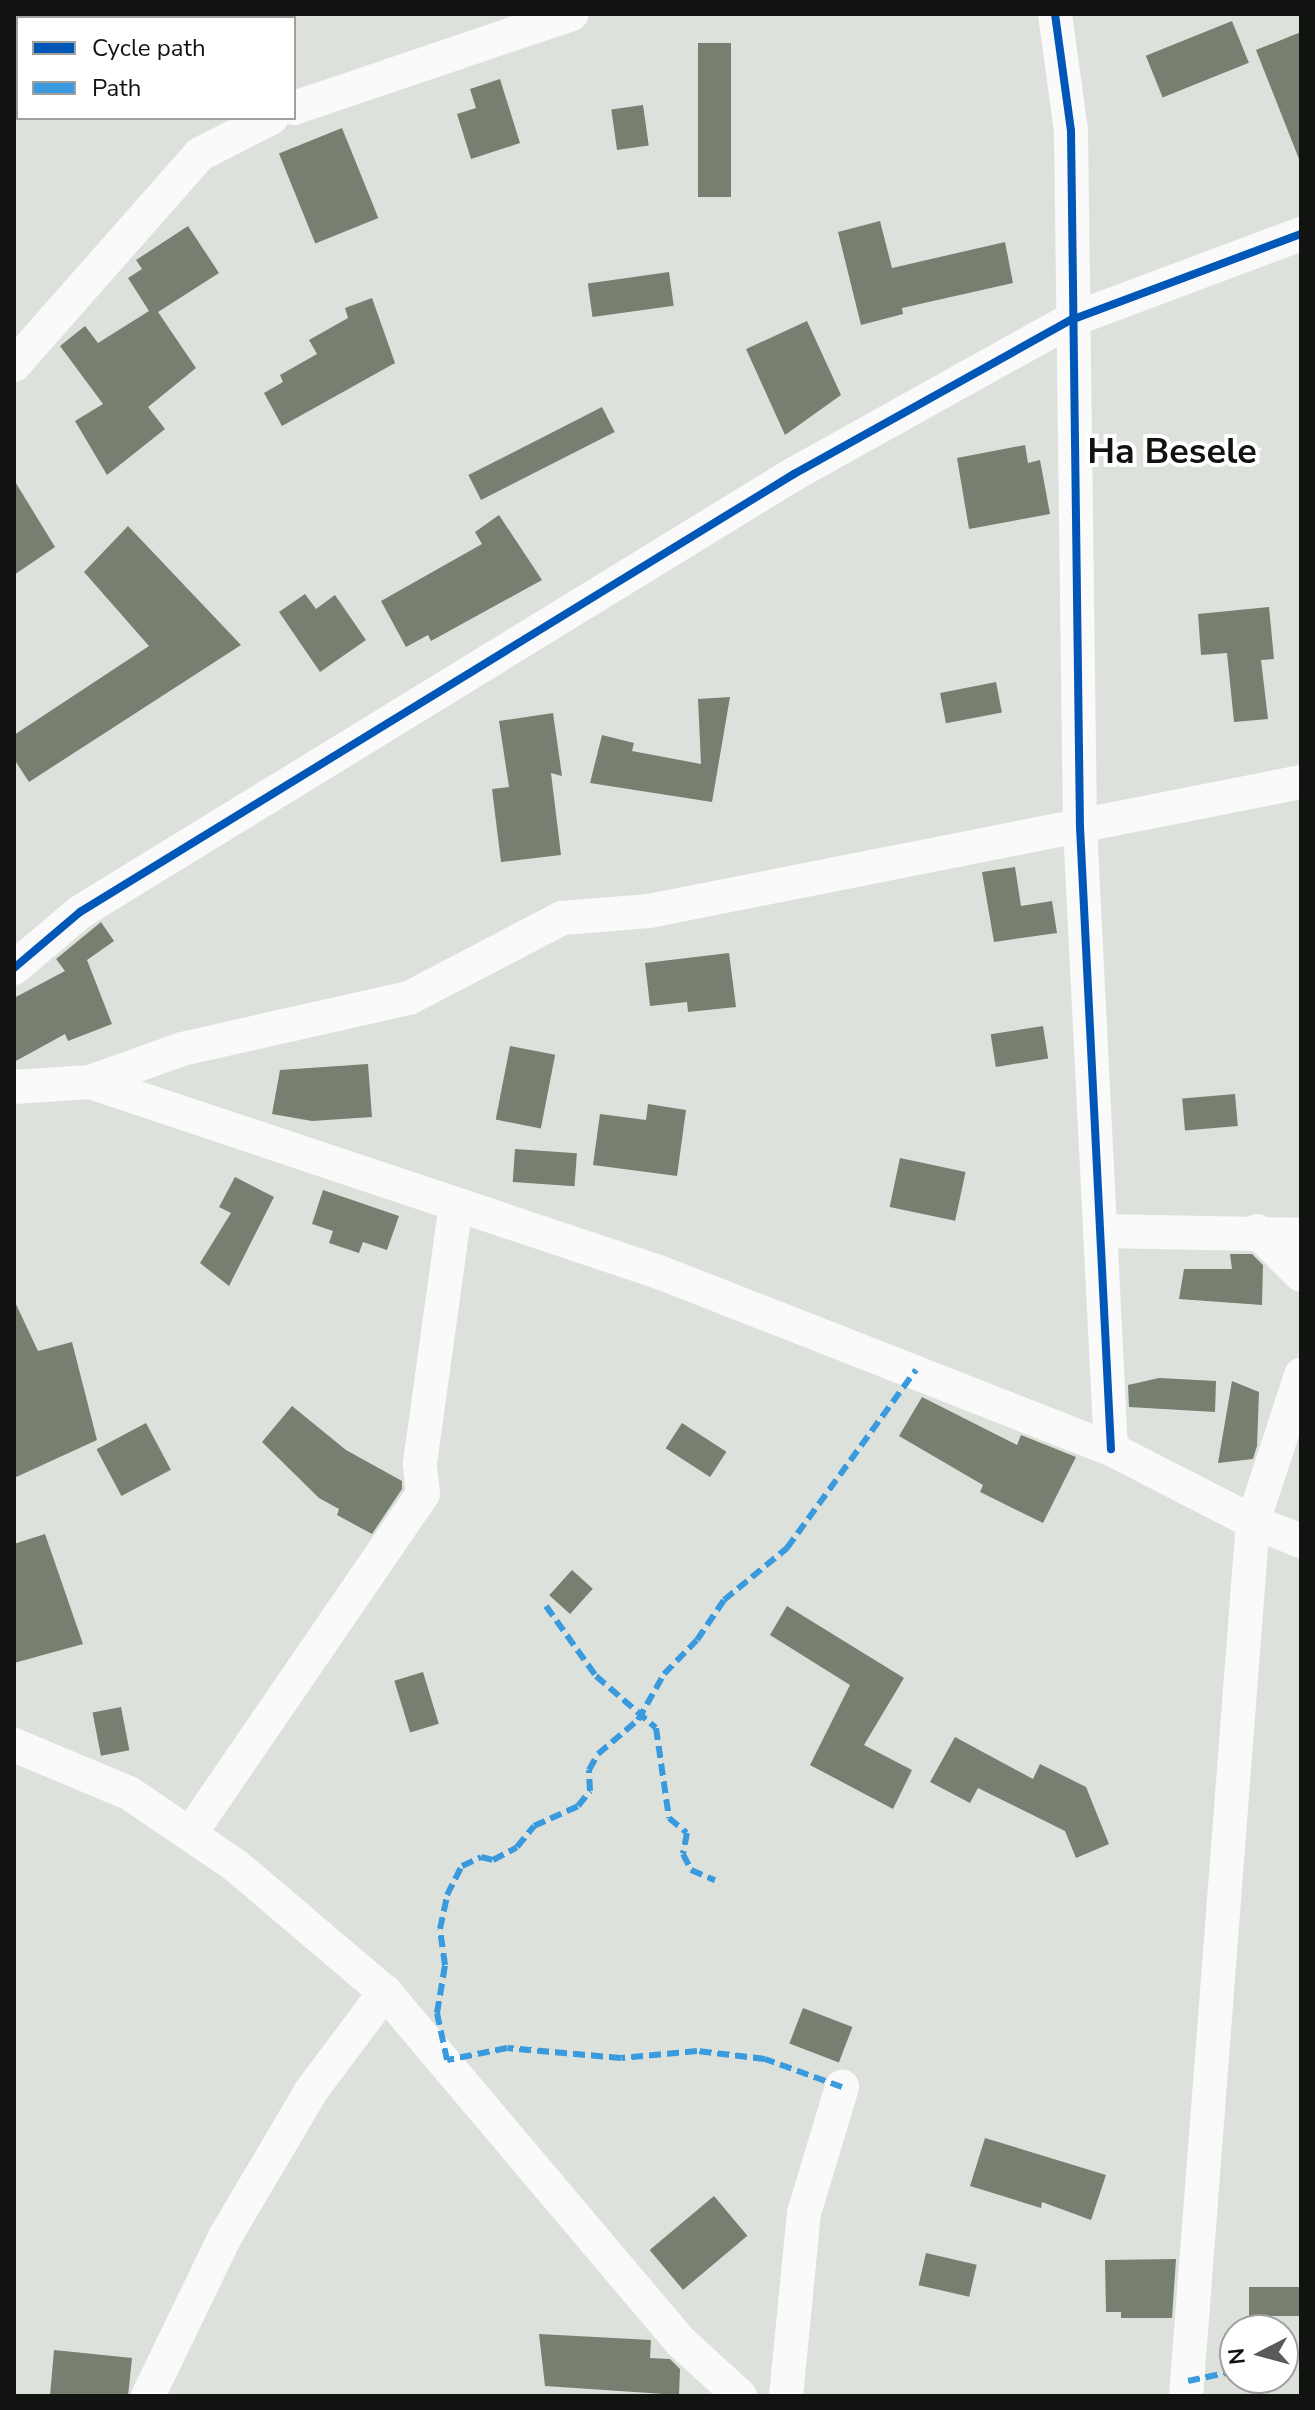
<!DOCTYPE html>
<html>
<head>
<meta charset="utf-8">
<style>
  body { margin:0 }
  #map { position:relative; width:1315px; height:2410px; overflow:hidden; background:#dde1db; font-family:"Nunito Sans",sans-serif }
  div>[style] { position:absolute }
  .building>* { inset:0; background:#777f71; transform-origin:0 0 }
  .street>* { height:34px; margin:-17px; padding:0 17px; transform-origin:17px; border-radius:17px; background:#fafafa }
  .quiet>* { height:6px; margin-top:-3px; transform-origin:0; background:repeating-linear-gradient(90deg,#3a9ade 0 12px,transparent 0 18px) }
  .cycleway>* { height:8px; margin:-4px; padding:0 4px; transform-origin:4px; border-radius:4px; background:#0057b8 }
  span { translate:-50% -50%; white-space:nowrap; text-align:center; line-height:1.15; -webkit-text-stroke:8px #fff; paint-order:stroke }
  .district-label { font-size:36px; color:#111310; font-weight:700 }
  .frame { position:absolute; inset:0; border:16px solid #111310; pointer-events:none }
  .legend { position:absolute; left:16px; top:16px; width:280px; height:104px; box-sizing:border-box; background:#fff; border:2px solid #a0a19f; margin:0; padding:10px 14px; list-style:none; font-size:24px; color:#111310 }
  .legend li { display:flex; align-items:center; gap:16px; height:40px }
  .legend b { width:40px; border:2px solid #a0a19f }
  .north { position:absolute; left:1219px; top:2314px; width:80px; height:80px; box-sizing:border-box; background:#fff; border:2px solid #a0a19f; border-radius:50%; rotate:264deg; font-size:22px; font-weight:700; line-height:32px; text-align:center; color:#111310 }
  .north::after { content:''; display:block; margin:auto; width:28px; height:36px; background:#585b57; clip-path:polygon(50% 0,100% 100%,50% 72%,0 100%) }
</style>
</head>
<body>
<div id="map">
  <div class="building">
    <div style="left:1232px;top:21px;width:45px;height:93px;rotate:68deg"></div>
    <div style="clip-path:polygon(1301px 32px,1301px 159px,1299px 159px,1256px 50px)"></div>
    <div style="left:698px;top:43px;width:33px;height:154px"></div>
    <div style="clip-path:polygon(500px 79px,520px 143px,471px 159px,457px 114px,476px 108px,470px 89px)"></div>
    <div style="left:643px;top:105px;width:41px;height:32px;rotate:82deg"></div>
    <div style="left:342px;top:128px;width:97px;height:68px;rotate:68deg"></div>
    <div style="clip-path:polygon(880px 221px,892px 268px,1005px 242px,1013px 283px,902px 308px,903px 314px,861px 325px,838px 232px)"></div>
    <div style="clip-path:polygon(188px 226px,219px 273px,158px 312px,196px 368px,148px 407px,165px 429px,107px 475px,75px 421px,103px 404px,60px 346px,85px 326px,98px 343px,149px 311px,128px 278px,142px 269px,136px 260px)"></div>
    <div style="left:669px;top:272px;width:34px;height:82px;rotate:82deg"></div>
    <div style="clip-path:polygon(372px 298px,395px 363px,282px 426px,264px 393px,283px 382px,280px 375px,317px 354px,309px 340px,348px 318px,345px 308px)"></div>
    <div style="clip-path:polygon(807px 321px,841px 395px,785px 435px,746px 349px)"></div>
    <div style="left:602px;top:407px;width:28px;height:150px;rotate:63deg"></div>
    <div style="clip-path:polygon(1025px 445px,1028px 463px,1040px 460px,1050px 514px,969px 529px,957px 458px)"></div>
    <div style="clip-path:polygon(14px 480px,55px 547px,14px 575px)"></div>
    <div style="clip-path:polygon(499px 515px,542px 580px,431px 641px,428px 635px,406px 647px,381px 601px,482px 544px,475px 532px)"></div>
    <div style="clip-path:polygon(128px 526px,241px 645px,29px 782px,14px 759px,14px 735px,149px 646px,84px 572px)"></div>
    <div style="clip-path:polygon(305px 594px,316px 609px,335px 595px,366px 640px,320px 672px,279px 612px)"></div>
    <div style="clip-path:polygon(1269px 607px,1274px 659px,1261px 660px,1268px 719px,1234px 722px,1227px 653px,1201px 655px,1198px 614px)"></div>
    <div style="left:996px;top:682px;width:31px;height:57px;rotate:79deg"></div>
    <div style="clip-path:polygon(730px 697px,712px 802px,590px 783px,602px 735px,634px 743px,632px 751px,701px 764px,698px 699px)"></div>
    <div style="clip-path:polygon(553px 713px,562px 776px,551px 773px,561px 855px,501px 862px,492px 789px,509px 787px,499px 721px)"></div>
    <div style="clip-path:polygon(1015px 867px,1021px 906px,1052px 901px,1057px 933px,994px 942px,982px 872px)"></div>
    <div style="clip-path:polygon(101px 922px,114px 941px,87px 960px,112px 1024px,68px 1041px,65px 1034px,14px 1062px,14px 998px,65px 971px,56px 959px)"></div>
    <div style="clip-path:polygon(729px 953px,736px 1007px,688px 1012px,687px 1002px,650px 1006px,645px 963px)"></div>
    <div style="left:1043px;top:1026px;width:33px;height:53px;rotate:81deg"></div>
    <div style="left:510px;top:1046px;width:46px;height:75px;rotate:11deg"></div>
    <div style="clip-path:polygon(368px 1064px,372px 1117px,312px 1121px,272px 1114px,280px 1070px)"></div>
    <div style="left:1235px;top:1094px;width:32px;height:53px;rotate:85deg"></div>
    <div style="clip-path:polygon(648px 1104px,686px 1110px,677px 1176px,593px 1165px,600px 1114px,646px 1120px)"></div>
    <div style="left:515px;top:1149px;width:62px;height:33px;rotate:4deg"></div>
    <div style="left:900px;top:1158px;width:67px;height:50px;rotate:12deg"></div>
    <div style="clip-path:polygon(235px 1177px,274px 1197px,229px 1286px,200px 1263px,231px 1213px,219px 1207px)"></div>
    <div style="clip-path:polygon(323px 1190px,399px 1216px,387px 1250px,363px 1242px,359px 1253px,329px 1243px,333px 1231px,312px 1224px)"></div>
    <div style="clip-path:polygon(1230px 1254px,1252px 1254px,1263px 1265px,1262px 1305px,1179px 1299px,1184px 1269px,1232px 1269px)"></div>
    <div style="clip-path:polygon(14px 1300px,38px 1351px,72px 1342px,97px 1440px,14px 1478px)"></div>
    <div style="clip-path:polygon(1159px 1378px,1216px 1381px,1215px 1412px,1129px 1407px,1128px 1385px)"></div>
    <div style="clip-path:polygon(1232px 1381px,1259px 1392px,1257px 1446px,1253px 1459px,1218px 1463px)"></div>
    <div style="clip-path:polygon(922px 1397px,1017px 1445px,1021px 1435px,1076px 1457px,1043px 1523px,980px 1492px,983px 1485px,899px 1436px)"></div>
    <div style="clip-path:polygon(292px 1406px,346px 1450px,402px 1481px,402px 1489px,372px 1534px,337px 1515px,339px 1509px,319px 1498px,262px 1442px)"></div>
    <div style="left:146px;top:1423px;width:53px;height:56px;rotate:62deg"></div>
    <div style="left:682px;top:1423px;width:53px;height:30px;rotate:33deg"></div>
    <div style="clip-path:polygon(45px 1534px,83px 1644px,14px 1663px,14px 1544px)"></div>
    <div style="left:572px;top:1570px;width:28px;height:34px;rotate:42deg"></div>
    <div style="clip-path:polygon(787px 1606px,904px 1678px,864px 1745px,912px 1770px,893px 1809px,810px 1765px,850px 1685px,770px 1635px)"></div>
    <div style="left:423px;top:1672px;width:54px;height:30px;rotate:73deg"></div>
    <div style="left:121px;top:1707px;width:44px;height:29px;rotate:79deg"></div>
    <div style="clip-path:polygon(955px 1737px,1033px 1779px,1040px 1764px,1086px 1787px,1109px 1844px,1076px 1858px,1065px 1831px,978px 1788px,970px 1803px,930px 1782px)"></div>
    <div style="left:803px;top:2008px;width:53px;height:38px;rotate:21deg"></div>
    <div style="clip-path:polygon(985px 2138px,1106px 2175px,1091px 2220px,1042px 2202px,1041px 2208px,970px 2186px)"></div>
    <div style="left:714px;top:2196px;width:52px;height:84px;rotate:50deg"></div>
    <div style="left:926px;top:2253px;width:52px;height:33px;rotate:13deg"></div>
    <div style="clip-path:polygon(1176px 2259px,1172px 2318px,1121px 2318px,1121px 2312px,1106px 2312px,1105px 2260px)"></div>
    <div style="left:1249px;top:2287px;width:52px;height:29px"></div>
    <div style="clip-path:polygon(539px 2334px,651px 2340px,650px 2358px,670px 2359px,680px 2369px,679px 2395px,545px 2386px)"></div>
    <div style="clip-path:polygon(54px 2350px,132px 2358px,128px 2396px,50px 2396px)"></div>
  </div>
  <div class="street">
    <div style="left:1055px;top:14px;width:118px;rotate:82.2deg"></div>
    <div style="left:1071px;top:131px;width:696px;rotate:89.26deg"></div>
    <div style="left:1080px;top:827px;width:623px;rotate:87.15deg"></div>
    <div style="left:294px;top:108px;width:293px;rotate:-18.7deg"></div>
    <div style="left:14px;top:365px;width:281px;rotate:-48.6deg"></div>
    <div style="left:200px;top:154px;width:80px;rotate:-26.9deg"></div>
    <div style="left:14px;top:968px;width:87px;rotate:-40.3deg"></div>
    <div style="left:80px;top:912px;width:838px;rotate:-31.53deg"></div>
    <div style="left:794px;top:474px;width:317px;rotate:-29.1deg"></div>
    <div style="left:1071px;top:320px;width:246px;rotate:-20.5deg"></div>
    <div style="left:90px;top:1082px;width:98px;rotate:-19.7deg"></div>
    <div style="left:182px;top:1049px;width:233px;rotate:-12.7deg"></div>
    <div style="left:409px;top:998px;width:173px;rotate:-27.6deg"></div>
    <div style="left:562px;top:918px;width:87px;rotate:-4.6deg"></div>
    <div style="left:649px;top:911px;width:665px;rotate:-11.19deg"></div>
    <div style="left:14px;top:1087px;width:76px;rotate:-3.8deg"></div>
    <div style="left:90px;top:1082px;width:600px;rotate:18.47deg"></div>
    <div style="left:659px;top:1272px;width:485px;rotate:21.4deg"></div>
    <div style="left:1111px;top:1449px;width:160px;rotate:27.2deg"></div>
    <div style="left:1253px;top:1522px;width:52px;rotate:21.6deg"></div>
    <div style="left:1100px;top:1231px;width:201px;rotate:1.1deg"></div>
    <div style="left:1257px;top:1231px;width:62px;rotate:45deg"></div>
    <div style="left:14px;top:1745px;width:125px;rotate:22.7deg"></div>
    <div style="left:129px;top:1793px;width:128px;rotate:34.2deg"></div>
    <div style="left:235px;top:1865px;width:197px;rotate:40.3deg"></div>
    <div style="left:385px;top:1992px;width:460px;rotate:49.8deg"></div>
    <div style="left:682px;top:2343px;width:79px;rotate:42.4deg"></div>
    <div style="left:190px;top:1834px;width:412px;rotate:-55.6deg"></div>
    <div style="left:423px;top:1494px;width:31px;rotate:-96deg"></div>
    <div style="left:420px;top:1463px;width:261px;rotate:-82.1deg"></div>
    <div style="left:148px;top:2396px;width:179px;rotate:-64.2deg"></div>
    <div style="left:226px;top:2235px;width:167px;rotate:-59.4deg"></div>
    <div style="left:311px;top:2091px;width:124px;rotate:-53.2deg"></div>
    <div style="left:786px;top:2396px;width:184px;rotate:-84.4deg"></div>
    <div style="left:804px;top:2213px;width:132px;rotate:-73.2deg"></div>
    <div style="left:1186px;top:2396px;width:877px;rotate:-85.62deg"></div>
    <div style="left:1253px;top:1522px;width:155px;rotate:-71.9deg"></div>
  </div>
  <div class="quiet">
    <div style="left:546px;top:1606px;width:86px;rotate:54.5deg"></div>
    <div style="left:596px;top:1676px;width:79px;rotate:40.9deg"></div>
    <div style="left:656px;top:1728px;width:91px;rotate:81.8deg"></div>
    <div style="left:669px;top:1818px;width:23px;rotate:40deg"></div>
    <div style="left:687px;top:1833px;width:21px;rotate:101deg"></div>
    <div style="left:683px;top:1854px;width:18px;rotate:63deg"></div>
    <div style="left:691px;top:1870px;width:26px;rotate:23deg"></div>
    <div style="left:842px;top:2087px;width:82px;rotate:-160deg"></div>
    <div style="left:765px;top:2059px;width:68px;rotate:-173.3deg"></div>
    <div style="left:697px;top:2051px;width:76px;rotate:174.7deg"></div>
    <div style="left:621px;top:2058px;width:114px;rotate:-175deg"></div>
    <div style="left:507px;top:2048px;width:61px;rotate:168.7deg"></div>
    <div style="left:447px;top:2060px;width:48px;rotate:-102deg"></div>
    <div style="left:437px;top:2013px;width:49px;rotate:-80.5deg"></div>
    <div style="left:445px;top:1965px;width:36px;rotate:-98deg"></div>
    <div style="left:440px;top:1929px;width:35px;rotate:-78deg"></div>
    <div style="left:447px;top:1895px;width:33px;rotate:-63deg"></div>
    <div style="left:462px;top:1866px;width:21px;rotate:-25deg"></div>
    <div style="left:481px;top:1857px;width:12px;rotate:14deg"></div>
    <div style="left:493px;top:1860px;width:27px;rotate:-28deg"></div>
    <div style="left:517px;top:1847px;width:27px;rotate:-51deg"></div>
    <div style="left:534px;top:1826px;width:48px;rotate:-24.4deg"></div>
    <div style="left:578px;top:1806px;width:19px;rotate:-51deg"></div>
    <div style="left:590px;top:1791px;width:21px;rotate:-93deg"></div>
    <div style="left:589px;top:1770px;width:18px;rotate:-61deg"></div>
    <div style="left:598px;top:1754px;width:52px;rotate:-40.4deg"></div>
    <div style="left:638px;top:1720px;width:53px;rotate:-60.5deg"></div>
    <div style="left:664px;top:1674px;width:47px;rotate:-45.9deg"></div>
    <div style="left:697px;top:1640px;width:48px;rotate:-56deg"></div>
    <div style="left:724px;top:1600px;width:82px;rotate:-39.5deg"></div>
    <div style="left:787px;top:1548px;width:220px;rotate:-54.1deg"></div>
    <div style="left:1283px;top:2361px;width:18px;rotate:-9deg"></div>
    <div style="left:1188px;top:2381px;width:48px;rotate:-12deg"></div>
  </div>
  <div class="cycleway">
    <div style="left:1055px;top:14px;width:118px;rotate:82.2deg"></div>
    <div style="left:1071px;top:131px;width:696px;rotate:89.26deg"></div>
    <div style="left:1080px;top:827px;width:623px;rotate:87.15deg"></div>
    <div style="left:14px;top:968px;width:87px;rotate:-40.3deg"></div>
    <div style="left:80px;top:912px;width:838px;rotate:-31.53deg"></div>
    <div style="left:794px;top:474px;width:317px;rotate:-29.1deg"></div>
    <div style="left:1071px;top:320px;width:246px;rotate:-20.5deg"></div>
  </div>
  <div class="district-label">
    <span style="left:1172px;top:452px">Ha Besele</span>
  </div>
  <div class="frame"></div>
  <ul class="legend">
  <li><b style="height:10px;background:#0057b8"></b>Cycle path</li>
  <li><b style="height:10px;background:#3a9ade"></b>Path</li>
  </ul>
  <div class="north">N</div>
</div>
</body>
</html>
